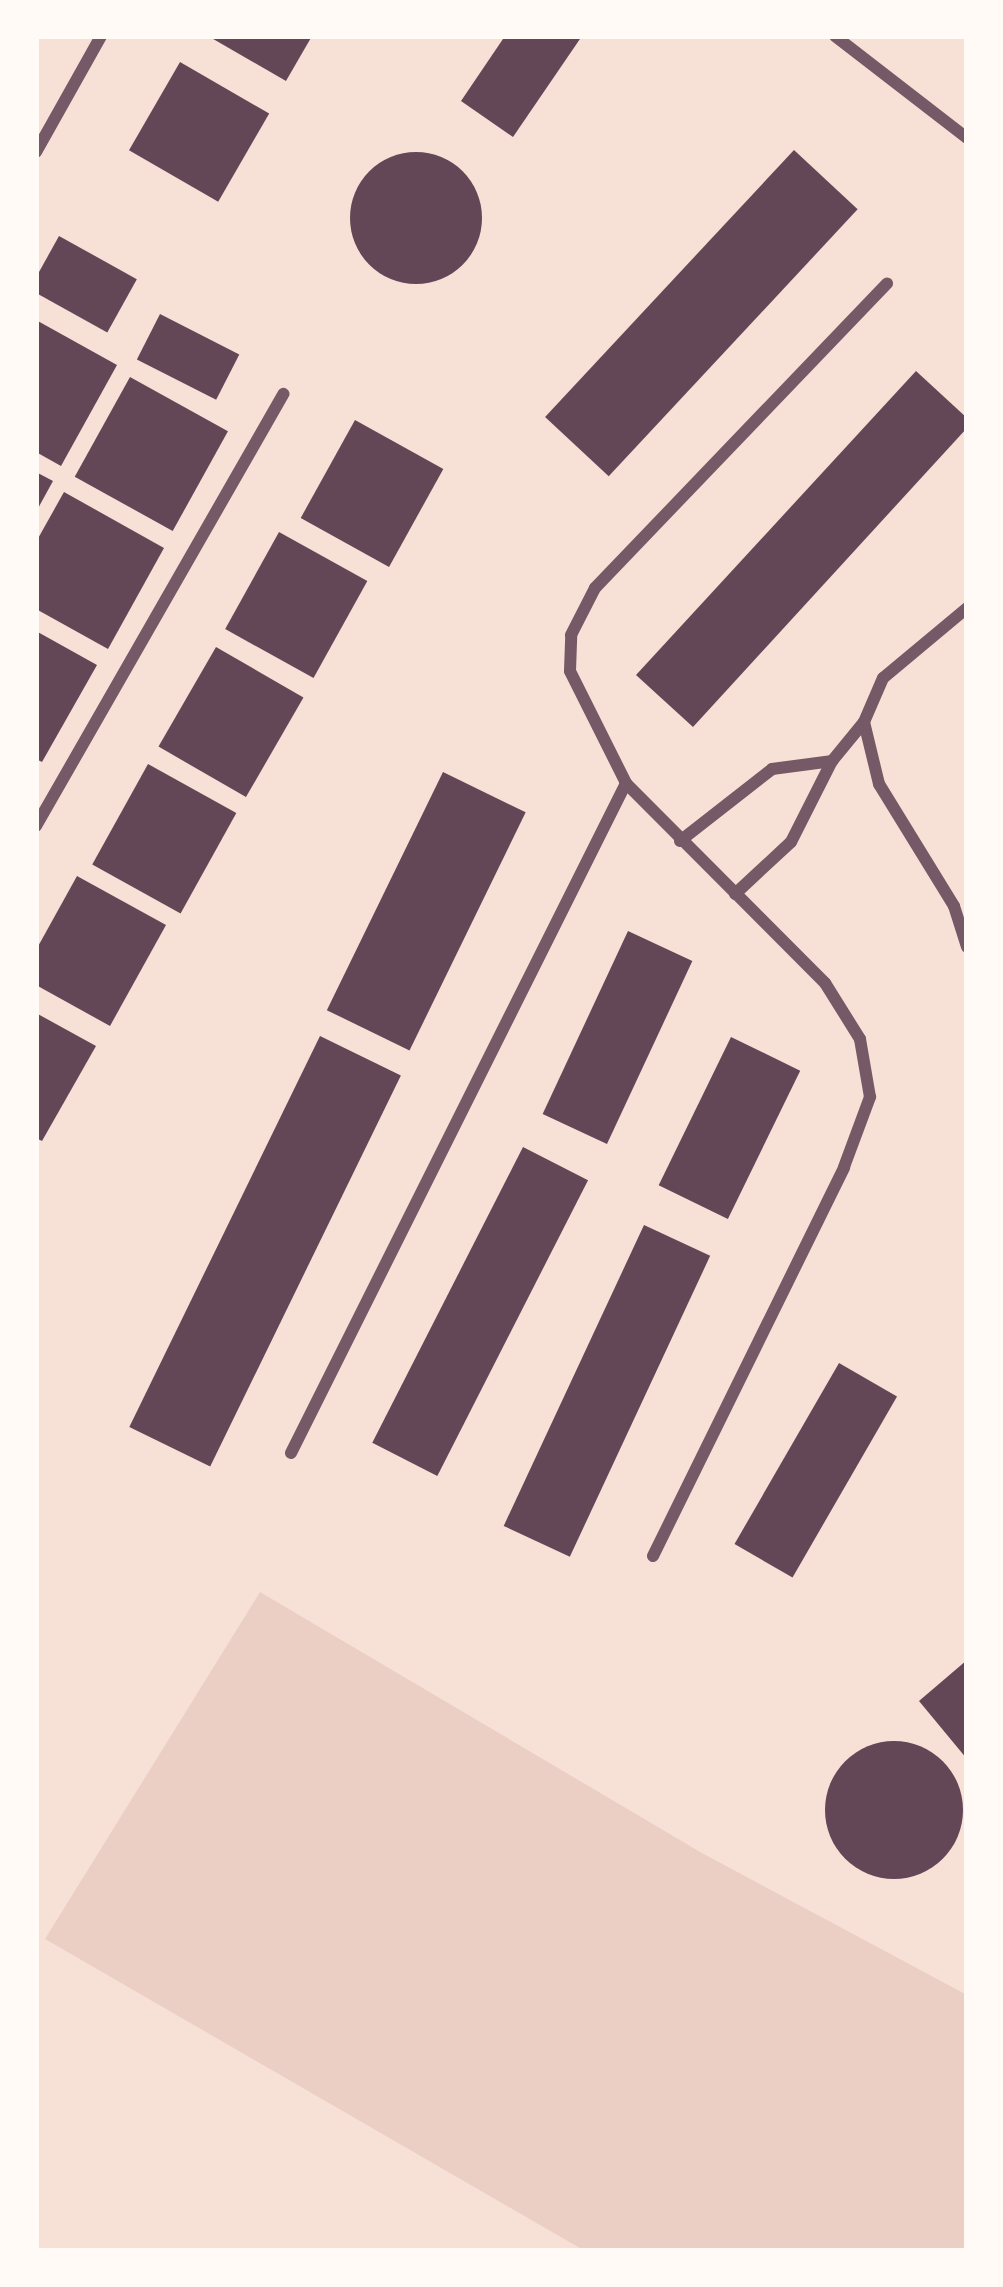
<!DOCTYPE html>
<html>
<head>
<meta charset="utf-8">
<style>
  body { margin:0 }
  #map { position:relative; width:1003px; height:2287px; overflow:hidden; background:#f7e1d7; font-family:"Archivo Narrow",sans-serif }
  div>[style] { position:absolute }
  .green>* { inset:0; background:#ebcfc5 }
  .building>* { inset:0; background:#644757; transform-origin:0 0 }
  .round { border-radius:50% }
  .minor>* { height:12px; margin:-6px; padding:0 6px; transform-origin:6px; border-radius:6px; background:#755966 }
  span { translate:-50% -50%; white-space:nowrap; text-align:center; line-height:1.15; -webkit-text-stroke:9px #fffaf5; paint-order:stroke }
  .frame { position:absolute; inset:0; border:39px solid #fffaf5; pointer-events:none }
</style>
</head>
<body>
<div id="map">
  <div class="green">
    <div style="clip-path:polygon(260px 1592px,702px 1853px,967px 1995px,967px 2251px,585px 2251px,45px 1939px)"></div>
  </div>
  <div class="building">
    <div style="clip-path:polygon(208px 36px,312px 36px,286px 81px)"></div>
    <div style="clip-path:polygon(505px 36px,582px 36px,513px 137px,461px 101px)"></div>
    <div style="left:180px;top:62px;width:103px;height:102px;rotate:30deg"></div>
    <div style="left:794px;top:150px;width:87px;height:365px;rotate:43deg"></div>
    <div class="round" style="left:350px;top:152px;width:132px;height:132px"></div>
    <div style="left:59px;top:236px;width:89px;height:61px;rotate:29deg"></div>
    <div style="left:160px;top:314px;width:89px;height:51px;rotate:27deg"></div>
    <div style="clip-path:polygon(36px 320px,117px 365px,61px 466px,36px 452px)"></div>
    <div style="clip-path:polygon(916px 371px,967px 418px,967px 428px,693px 727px,636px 675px)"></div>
    <div style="left:130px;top:377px;width:112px;height:114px;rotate:29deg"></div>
    <div style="left:355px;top:420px;width:101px;height:112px;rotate:29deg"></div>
    <div style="clip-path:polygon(36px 472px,53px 481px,36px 512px)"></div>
    <div style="clip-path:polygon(64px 492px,164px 548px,108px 649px,36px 609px,36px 542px)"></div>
    <div style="left:279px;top:532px;width:101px;height:111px;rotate:29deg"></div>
    <div style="clip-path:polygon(36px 631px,97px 665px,42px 762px,36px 759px)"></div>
    <div style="left:216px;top:647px;width:101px;height:115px;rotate:30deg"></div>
    <div style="left:148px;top:764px;width:101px;height:115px;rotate:29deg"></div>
    <div style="left:443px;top:772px;width:92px;height:265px;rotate:26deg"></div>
    <div style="clip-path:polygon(77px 876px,166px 925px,110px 1026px,36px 985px,36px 950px)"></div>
    <div style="left:628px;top:931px;width:71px;height:202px;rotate:25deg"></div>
    <div style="clip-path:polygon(36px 1013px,96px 1046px,42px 1141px,36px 1138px)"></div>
    <div style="left:320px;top:1036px;width:90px;height:435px;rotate:26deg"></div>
    <div style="left:731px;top:1037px;width:77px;height:165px;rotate:26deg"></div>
    <div style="left:523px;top:1147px;width:73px;height:332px;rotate:27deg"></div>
    <div style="left:644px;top:1225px;width:73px;height:332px;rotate:25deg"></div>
    <div style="left:839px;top:1363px;width:67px;height:209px;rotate:30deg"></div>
    <div style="clip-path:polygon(967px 1660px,967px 1759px,919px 1701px)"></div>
    <div class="round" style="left:825px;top:1741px;width:138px;height:138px"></div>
  </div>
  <div class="minor">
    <div style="left:835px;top:36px;width:167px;rotate:37.7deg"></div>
    <div style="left:36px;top:152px;width:133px;rotate:-60.7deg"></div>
    <div style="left:967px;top:608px;width:109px;rotate:140.2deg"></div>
    <div style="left:883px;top:678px;width:48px;rotate:113.4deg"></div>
    <div style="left:864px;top:722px;width:64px;rotate:76.4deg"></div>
    <div style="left:879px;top:784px;width:143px;rotate:58.4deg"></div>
    <div style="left:954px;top:906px;width:43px;rotate:72.4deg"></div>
    <div style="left:36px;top:826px;width:498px;rotate:-60.2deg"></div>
    <div style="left:680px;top:841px;width:117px;rotate:-38deg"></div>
    <div style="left:772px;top:769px;width:61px;rotate:-7.6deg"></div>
    <div style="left:735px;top:894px;width:76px;rotate:-42.9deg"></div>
    <div style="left:791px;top:842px;width:91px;rotate:-63.2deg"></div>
    <div style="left:832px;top:761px;width:50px;rotate:-50.6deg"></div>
    <div style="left:291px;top:1453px;width:749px;rotate:-63.43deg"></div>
    <div style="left:653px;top:1556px;width:433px;rotate:-63.8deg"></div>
    <div style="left:844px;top:1167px;width:75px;rotate:-69.6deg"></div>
    <div style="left:870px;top:1097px;width:59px;rotate:-99.8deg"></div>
    <div style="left:860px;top:1039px;width:66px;rotate:-122deg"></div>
    <div style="left:825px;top:983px;width:282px;rotate:-134.9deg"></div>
    <div style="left:626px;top:783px;width:125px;rotate:-116.6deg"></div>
    <div style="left:570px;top:671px;width:36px;rotate:-88deg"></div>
    <div style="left:571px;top:635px;width:53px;rotate:-62.9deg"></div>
    <div style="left:595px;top:588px;width:422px;rotate:-46.2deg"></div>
  </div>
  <div class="frame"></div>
</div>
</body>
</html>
